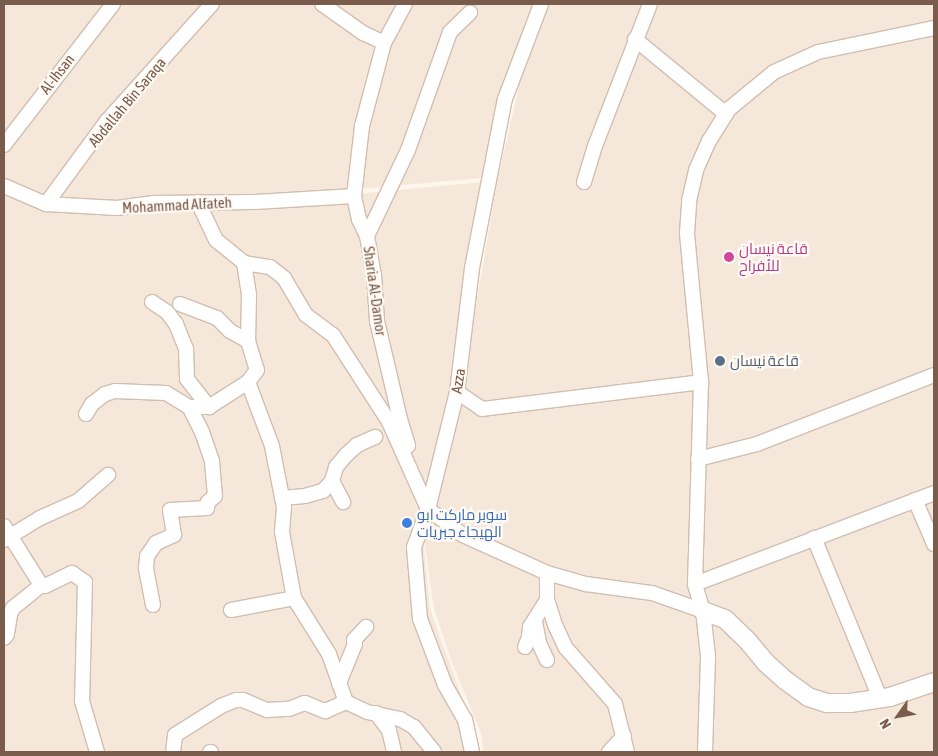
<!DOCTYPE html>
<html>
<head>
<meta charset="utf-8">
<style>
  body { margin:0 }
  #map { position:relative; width:938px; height:756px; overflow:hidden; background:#fdf6ec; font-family:"Asap Condensed",Cairo,sans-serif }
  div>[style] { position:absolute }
  .residential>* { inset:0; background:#f5e8da }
  .roads { filter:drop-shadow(1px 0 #d1beb0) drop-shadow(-1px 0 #d1beb0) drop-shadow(0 1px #d1beb0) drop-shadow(0 -1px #d1beb0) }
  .minor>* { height:14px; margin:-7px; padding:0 7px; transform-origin:7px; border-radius:7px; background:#fff }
  .tertiary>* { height:18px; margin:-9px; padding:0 9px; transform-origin:9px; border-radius:9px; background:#fff }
  .dots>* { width:14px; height:14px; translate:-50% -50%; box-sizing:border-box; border:2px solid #fffaf3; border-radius:50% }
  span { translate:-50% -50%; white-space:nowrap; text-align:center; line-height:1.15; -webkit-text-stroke:4.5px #fffaf3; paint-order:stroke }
  .street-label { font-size:15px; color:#7a5c4d }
  .hotel-label { font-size:15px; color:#b23c85 }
  .left { translate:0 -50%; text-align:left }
  .service-label { font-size:15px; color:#4e5e75 }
  .shop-label { font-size:15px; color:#366cbe }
  .frame { position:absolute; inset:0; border:5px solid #7a5c4d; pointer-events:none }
  .north { position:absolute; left:873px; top:691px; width:50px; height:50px; -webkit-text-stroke:4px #fffaf3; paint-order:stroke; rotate:238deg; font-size:14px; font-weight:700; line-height:20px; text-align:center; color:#7a5c4d }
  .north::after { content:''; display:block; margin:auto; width:18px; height:22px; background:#7a5c4d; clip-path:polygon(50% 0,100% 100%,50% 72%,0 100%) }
</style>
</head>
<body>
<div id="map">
  <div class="residential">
    <div style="clip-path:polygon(4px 4px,545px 4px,515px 82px,492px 177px,358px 189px,357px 194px,493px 181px,423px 538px,430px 609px,479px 744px,479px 752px,4px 752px,4px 192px,51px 198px,4px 183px)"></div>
    <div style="clip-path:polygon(550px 4px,934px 4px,934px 752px,483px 752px,482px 736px,451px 660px,434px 609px,424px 539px,458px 411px,497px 183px,522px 73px)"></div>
  </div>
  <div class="roads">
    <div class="minor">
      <div style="left:322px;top:4px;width:50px;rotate:35.3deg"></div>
      <div style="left:363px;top:33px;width:23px;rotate:25deg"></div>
      <div style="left:384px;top:43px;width:86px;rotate:104.8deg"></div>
      <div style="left:362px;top:126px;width:70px;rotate:96.5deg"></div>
      <div style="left:354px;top:196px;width:24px;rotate:78deg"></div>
      <div style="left:359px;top:219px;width:19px;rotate:65deg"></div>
      <div style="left:367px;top:236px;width:40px;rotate:80deg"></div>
      <div style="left:374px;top:275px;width:46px;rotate:86.3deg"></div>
      <div style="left:377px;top:321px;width:101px;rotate:76.8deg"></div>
      <div style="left:400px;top:419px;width:28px;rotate:73deg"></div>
      <div style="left:635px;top:39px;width:118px;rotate:39.5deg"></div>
      <div style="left:384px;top:43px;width:44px;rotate:-61.7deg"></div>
      <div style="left:4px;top:145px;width:178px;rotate:-52.3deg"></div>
      <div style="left:584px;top:182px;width:38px;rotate:-73deg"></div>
      <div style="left:595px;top:146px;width:152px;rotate:-68.8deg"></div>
      <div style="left:4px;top:186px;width:46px;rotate:23.2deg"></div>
      <div style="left:46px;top:204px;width:71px;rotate:3.2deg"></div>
      <div style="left:117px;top:208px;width:37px;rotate:-8deg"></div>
      <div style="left:154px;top:203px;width:101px;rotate:-0.6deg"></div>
      <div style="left:255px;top:202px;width:99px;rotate:-3.5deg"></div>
      <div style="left:198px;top:202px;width:42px;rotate:64.7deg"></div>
      <div style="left:216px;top:240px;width:36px;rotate:39deg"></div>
      <div style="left:244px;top:263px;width:26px;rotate:9deg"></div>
      <div style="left:270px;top:267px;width:18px;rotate:38deg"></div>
      <div style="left:284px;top:278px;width:43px;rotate:59.3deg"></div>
      <div style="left:306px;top:315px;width:34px;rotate:37deg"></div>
      <div style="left:333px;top:335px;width:103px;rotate:57.2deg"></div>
      <div style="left:389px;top:422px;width:95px;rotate:65.9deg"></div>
      <div style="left:428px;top:509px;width:44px;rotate:36.6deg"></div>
      <div style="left:463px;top:535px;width:92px;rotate:24.3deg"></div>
      <div style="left:547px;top:573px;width:41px;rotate:15.8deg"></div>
      <div style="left:586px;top:584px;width:67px;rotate:7.8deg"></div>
      <div style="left:652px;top:593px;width:54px;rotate:19.4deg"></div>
      <div style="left:46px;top:204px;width:103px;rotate:-53.7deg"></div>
      <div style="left:107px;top:121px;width:157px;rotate:-48.1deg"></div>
      <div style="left:367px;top:236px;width:95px;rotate:-64.5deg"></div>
      <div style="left:408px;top:150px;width:125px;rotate:-70.4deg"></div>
      <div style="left:450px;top:32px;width:28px;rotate:-44deg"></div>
      <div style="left:244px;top:263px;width:32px;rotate:81deg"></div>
      <div style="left:249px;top:295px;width:46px;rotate:91.2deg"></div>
      <div style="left:248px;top:341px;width:30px;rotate:73deg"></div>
      <div style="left:257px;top:370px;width:15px;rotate:127deg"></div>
      <div style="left:248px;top:382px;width:68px;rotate:69.4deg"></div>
      <div style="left:272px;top:446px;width:63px;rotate:79deg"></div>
      <div style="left:284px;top:508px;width:24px;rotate:95deg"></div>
      <div style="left:282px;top:532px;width:67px;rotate:79.7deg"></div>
      <div style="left:294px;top:598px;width:66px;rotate:58deg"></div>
      <div style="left:329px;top:654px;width:51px;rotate:70.5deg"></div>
      <div style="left:346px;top:702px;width:23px;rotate:25deg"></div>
      <div style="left:367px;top:712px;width:34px;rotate:12deg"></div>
      <div style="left:400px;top:719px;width:16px;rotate:30deg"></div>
      <div style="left:414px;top:727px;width:32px;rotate:51deg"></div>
      <div style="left:152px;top:302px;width:18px;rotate:34deg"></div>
      <div style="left:167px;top:312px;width:15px;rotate:53deg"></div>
      <div style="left:176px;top:324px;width:27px;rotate:68deg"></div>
      <div style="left:186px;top:349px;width:30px;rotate:88deg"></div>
      <div style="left:187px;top:379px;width:36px;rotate:52deg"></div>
      <div style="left:180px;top:304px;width:40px;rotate:21deg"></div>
      <div style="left:217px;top:318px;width:18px;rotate:45deg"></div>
      <div style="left:230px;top:331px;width:21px;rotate:29deg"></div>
      <div style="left:457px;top:392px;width:30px;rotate:34deg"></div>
      <div style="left:482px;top:409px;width:221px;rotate:-7deg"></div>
      <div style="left:86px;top:414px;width:12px;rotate:-59deg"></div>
      <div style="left:92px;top:404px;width:16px;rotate:-38deg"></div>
      <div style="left:105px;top:394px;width:10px;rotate:-17deg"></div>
      <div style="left:115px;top:391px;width:51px;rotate:2.2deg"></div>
      <div style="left:166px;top:393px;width:27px;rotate:31deg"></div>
      <div style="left:189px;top:407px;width:20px"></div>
      <div style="left:209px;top:407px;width:46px;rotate:-32.7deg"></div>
      <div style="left:698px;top:459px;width:61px;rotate:-14.3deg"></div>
      <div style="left:757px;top:444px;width:190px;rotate:-21.3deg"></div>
      <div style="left:332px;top:481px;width:24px;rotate:62deg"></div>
      <div style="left:282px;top:498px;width:23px;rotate:-5deg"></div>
      <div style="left:305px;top:496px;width:19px;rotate:-16deg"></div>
      <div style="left:323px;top:491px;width:13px;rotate:-48deg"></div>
      <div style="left:332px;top:481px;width:15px;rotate:-74deg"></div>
      <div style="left:336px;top:467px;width:16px;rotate:-50deg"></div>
      <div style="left:346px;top:455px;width:15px;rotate:-42deg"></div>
      <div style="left:357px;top:445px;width:20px;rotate:-24deg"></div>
      <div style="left:915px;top:500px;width:48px;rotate:66.6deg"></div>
      <div style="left:4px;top:526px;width:70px;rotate:57.9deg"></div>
      <div style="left:41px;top:585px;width:4px;rotate:14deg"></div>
      <div style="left:45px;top:586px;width:30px;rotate:-26deg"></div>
      <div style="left:72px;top:573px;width:16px;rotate:35deg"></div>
      <div style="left:85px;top:582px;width:119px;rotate:91.4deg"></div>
      <div style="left:82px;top:701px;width:53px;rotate:73.6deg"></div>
      <div style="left:814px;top:538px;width:173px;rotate:67.6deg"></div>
      <div style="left:4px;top:540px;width:42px;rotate:-31.4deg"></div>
      <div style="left:40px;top:518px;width:42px;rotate:-24.1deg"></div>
      <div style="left:78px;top:501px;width:40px;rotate:-41deg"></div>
      <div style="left:547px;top:573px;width:27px;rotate:90deg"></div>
      <div style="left:547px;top:600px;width:28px;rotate:72deg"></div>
      <div style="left:556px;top:627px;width:23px;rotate:65deg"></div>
      <div style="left:566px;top:648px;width:74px;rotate:48.8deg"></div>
      <div style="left:615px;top:704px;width:49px;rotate:76deg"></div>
      <div style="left:695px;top:584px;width:256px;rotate:-20.8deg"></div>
      <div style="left:153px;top:605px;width:38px;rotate:-101deg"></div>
      <div style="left:146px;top:568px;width:12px;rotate:-85deg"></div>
      <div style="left:147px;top:556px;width:16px;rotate:-55deg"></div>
      <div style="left:156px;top:543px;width:20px;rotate:-24deg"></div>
      <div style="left:174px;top:535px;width:25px;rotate:-99deg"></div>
      <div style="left:170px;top:510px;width:37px;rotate:-3deg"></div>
      <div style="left:207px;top:508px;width:6px;rotate:-81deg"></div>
      <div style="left:208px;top:502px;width:9px;rotate:-41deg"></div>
      <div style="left:215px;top:496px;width:35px;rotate:-95deg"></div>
      <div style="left:212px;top:461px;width:31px;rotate:-109deg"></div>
      <div style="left:202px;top:432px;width:28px;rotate:-117deg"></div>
      <div style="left:231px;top:610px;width:64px;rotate:-10.8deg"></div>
      <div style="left:535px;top:622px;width:21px;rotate:79deg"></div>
      <div style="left:539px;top:643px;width:19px;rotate:65deg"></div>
      <div style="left:4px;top:638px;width:5px;rotate:-53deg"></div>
      <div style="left:7px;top:634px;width:20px;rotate:-81deg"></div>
      <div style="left:10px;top:614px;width:7px;rotate:-63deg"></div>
      <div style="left:13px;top:608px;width:36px;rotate:-39deg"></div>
      <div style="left:525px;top:647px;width:11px;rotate:-68deg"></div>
      <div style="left:529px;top:637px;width:10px;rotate:-84deg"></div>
      <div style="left:530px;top:627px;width:32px;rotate:-58deg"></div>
      <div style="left:339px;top:683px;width:42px;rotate:-67.7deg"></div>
      <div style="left:355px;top:644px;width:4px;rotate:-104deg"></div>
      <div style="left:354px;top:640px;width:18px;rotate:-47deg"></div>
      <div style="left:376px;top:713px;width:21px;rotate:53deg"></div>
      <div style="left:389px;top:730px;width:23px;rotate:77deg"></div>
      <div style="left:173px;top:752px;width:17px;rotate:-83deg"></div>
      <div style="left:175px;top:735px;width:54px;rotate:-32.2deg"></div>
      <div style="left:221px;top:706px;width:16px;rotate:-22deg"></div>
      <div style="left:236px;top:700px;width:7px"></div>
      <div style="left:243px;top:700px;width:26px;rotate:23deg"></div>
      <div style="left:267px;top:710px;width:22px;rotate:-3deg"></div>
      <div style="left:289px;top:709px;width:17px;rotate:-21deg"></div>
      <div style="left:305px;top:703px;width:22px;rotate:22deg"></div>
      <div style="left:325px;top:711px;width:23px;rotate:-23deg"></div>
      <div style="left:210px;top:752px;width:1px"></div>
      <div style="left:472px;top:752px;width:33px;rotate:-102deg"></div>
      <div style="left:465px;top:720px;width:40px;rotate:-119.7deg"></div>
      <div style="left:445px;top:685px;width:71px;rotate:-110.7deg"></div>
      <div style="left:420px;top:619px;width:72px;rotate:-94.8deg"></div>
      <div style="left:414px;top:547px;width:40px;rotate:-69.8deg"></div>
      <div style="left:428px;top:509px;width:121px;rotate:-76.1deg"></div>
      <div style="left:457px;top:392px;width:125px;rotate:-83.1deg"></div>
      <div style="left:472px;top:268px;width:172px;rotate:-79deg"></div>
      <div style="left:505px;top:99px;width:102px;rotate:-69.2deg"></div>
      <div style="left:609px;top:752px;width:22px;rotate:-47deg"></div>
      <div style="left:705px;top:752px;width:96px;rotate:-88.2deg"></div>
      <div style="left:708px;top:656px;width:45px;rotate:-96.3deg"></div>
      <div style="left:703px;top:611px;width:28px;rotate:-107deg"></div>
      <div style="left:695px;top:584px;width:202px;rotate:-88.3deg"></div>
      <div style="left:701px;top:382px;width:150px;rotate:-95.4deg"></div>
      <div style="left:687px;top:233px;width:32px;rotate:-86deg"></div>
      <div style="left:689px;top:201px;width:32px;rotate:-77deg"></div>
      <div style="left:696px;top:170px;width:32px;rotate:-66deg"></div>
      <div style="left:709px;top:141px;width:38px;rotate:-58deg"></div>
      <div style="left:729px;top:109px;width:58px;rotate:-39.4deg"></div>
      <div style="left:774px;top:72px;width:48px;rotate:-24.4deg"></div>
      <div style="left:818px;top:52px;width:118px;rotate:-11.7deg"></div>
    </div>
    <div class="tertiary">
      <div style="left:703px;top:611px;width:23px;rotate:20deg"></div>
      <div style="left:725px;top:619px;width:29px;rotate:44deg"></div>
      <div style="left:746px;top:639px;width:30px;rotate:50deg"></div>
      <div style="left:765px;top:662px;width:27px;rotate:42deg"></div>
      <div style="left:785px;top:680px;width:29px;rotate:36deg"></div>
      <div style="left:808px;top:697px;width:20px;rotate:18deg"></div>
      <div style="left:827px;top:703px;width:23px"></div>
      <div style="left:850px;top:703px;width:40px;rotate:-8.5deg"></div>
      <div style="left:890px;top:697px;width:46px;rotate:-18.8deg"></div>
    </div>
  </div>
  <div class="dots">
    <div style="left:729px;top:257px;background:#d1479c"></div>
    <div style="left:720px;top:361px;background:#5c6f8a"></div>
    <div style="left:407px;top:523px;background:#3f7fe0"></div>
  </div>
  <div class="street-label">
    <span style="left:57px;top:74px;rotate:-52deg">Al-Ihsan</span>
    <span style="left:127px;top:102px;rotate:-50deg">Abdallah Bin Saraqa</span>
    <span style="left:177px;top:205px;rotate:-3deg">Mohammad Alfateh</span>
    <span style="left:375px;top:291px;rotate:82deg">Sharia Al-Damor</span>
    <span style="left:458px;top:381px;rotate:-81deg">Azza</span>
  </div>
  <div class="hotel-label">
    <span class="left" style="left:739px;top:257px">قاعة نيسان<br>للأفراح</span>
  </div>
  <div class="service-label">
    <span class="left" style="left:730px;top:361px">قاعة نيسان</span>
  </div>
  <div class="shop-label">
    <span class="left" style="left:417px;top:523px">سوبر ماركت ابو<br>الهيجاء جبريات</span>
  </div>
  <div class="frame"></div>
  <div class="north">N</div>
</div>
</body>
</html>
